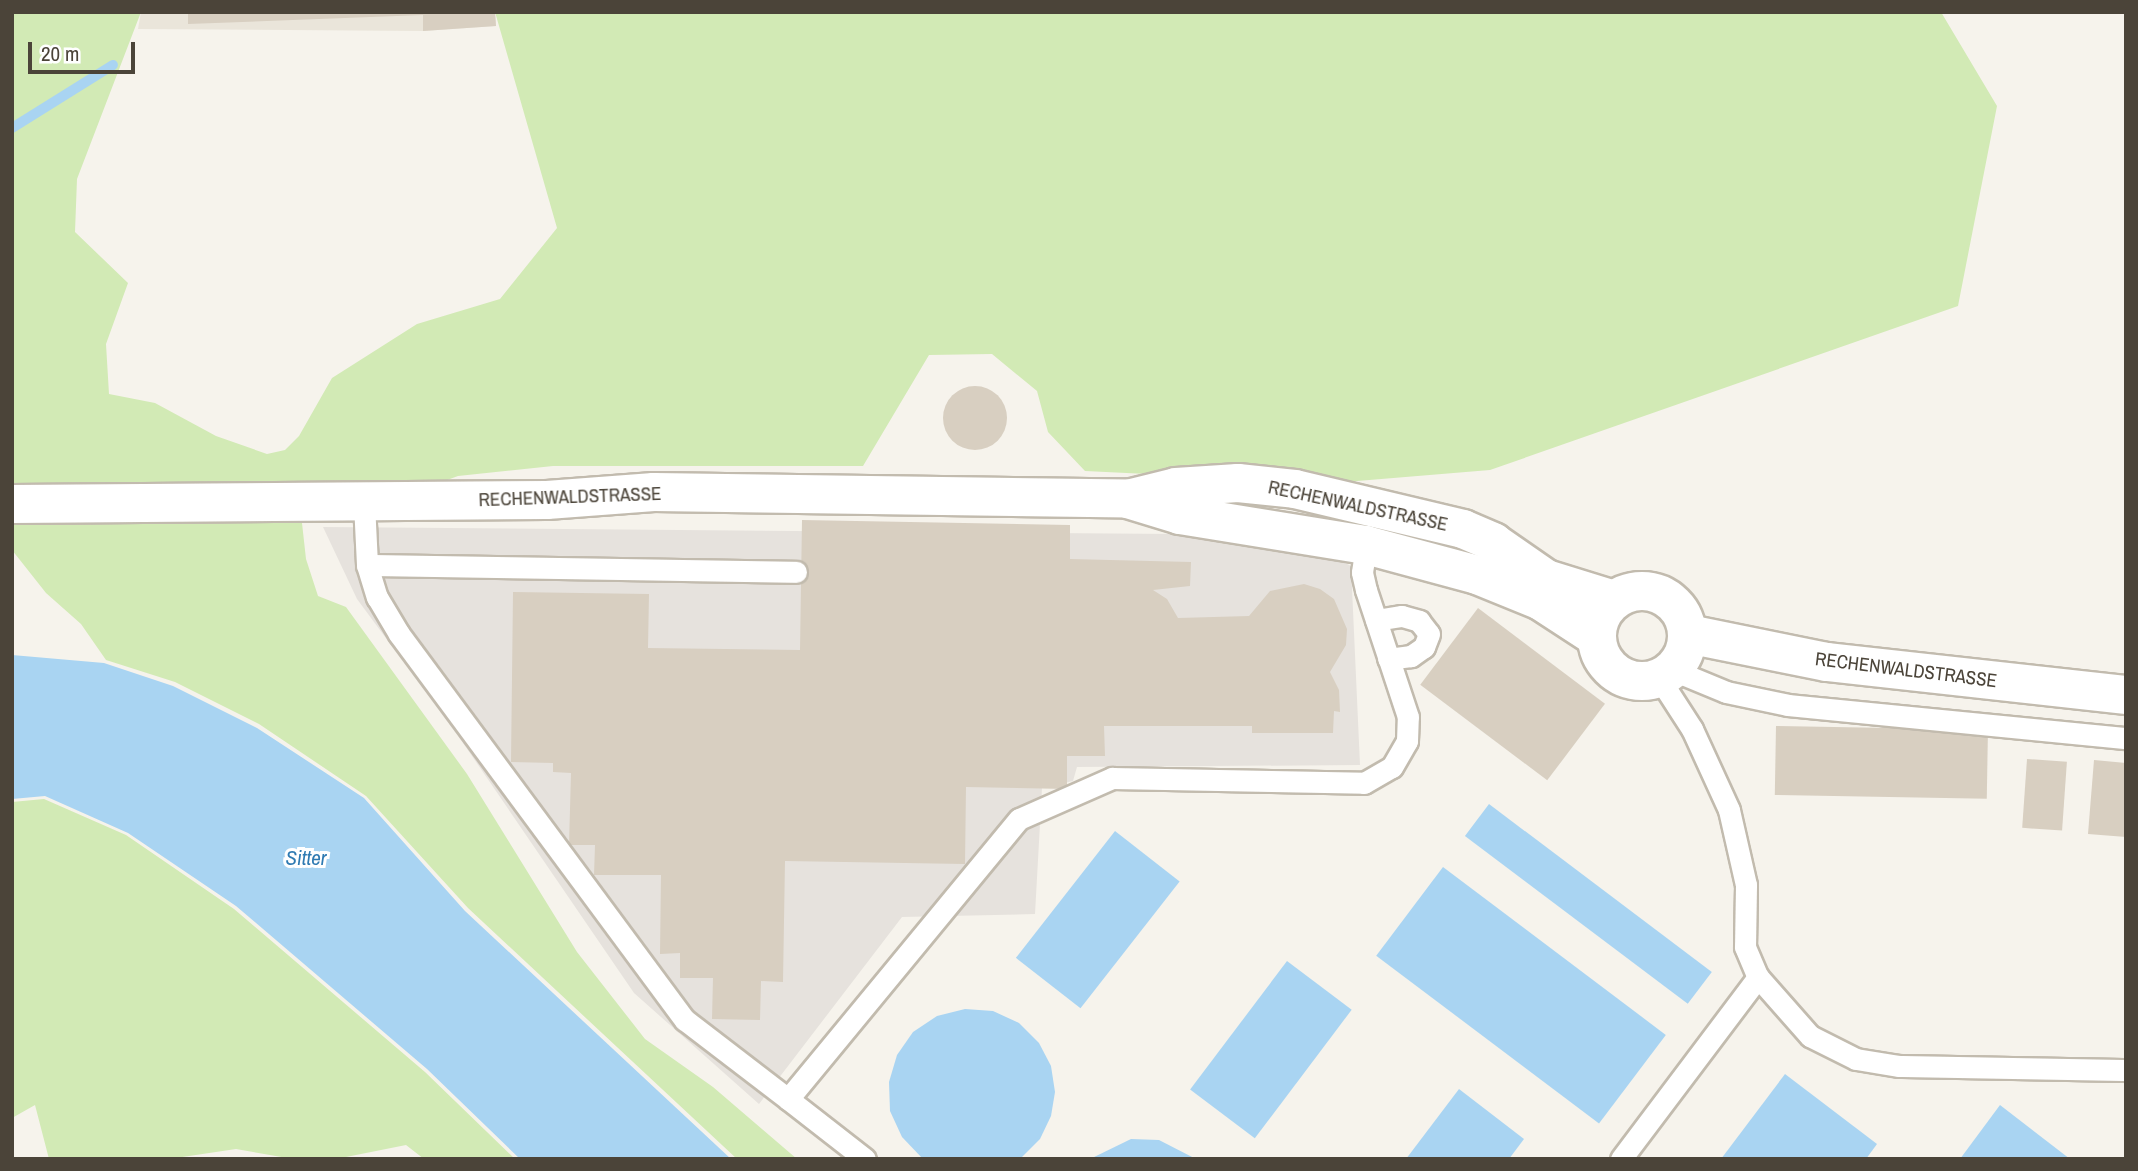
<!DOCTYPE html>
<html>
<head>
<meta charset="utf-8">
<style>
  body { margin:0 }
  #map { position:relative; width:2138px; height:1171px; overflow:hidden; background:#f6f3ec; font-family:"Archivo Narrow",sans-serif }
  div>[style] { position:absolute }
  .residential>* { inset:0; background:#eae5da }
  .industrial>* { inset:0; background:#e6e2dd }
  .green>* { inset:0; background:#d2eab5 }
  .water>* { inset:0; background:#a9d4f2; transform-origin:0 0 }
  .stream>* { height:10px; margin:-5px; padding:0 5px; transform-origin:5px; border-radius:5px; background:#a9d4f2 }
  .building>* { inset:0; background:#d8cfc1; transform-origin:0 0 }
  .round { border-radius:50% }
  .roads { filter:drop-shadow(2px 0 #c2bbae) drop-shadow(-2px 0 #c2bbae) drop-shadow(0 2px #c2bbae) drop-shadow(0 -2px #c2bbae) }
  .lane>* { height:21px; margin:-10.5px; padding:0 10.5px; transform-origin:10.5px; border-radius:10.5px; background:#fff }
  .street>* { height:38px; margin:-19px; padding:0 19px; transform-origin:19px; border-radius:19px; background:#fff }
  .street>.ring { margin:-19px; padding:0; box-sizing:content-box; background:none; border:38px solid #fff; border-radius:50% }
  span { translate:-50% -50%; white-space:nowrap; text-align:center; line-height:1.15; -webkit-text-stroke:6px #fff; paint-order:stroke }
  .street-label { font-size:19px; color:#4b4439 }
  .water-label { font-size:21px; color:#2e7ab2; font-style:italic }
  .frame { position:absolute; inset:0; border:14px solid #4b4439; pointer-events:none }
  .scale { position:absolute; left:28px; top:42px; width:107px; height:32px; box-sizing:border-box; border:4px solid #4b4439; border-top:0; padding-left:9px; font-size:21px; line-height:24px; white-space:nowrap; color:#4b4439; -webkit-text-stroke:5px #fff; paint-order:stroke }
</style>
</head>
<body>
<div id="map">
  <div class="residential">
    <div style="clip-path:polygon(141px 12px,495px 12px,496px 26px,423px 31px,138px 29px)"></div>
  </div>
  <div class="industrial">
    <div style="clip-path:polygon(323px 527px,1291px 535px,1351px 566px,1360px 765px,1077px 767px,1073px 781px,1042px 788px,1035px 914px,902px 917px,759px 1104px,634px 993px,459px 737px,357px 599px)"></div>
  </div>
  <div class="green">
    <div style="clip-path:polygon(12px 12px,141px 12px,77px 179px,75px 232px,128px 283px,106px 344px,109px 394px,155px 403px,216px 436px,267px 454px,285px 450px,299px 436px,332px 378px,417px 324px,500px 299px,557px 228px,495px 12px,1941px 12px,1997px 106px,1958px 306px,1490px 470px,1333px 483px,1085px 471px,1048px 432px,1037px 391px,992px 354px,929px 355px,863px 466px,553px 466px,458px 476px,420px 490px,301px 514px,306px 559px,318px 596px,346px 607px,467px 774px,577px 952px,645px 1039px,713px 1087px,797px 1159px,737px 1159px,468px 908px,366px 796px,259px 724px,175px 682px,106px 660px,81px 624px,46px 593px,12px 550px)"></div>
    <div style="clip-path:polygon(44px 799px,126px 835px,234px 909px,425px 1072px,515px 1159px,424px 1159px,406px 1145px,336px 1159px,293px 1159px,236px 1149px,169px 1159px,49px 1159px,35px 1105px,12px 1118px,12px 802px)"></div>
  </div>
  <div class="water">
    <div style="clip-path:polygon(12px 655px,104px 663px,173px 686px,257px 728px,364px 798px,465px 911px,731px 1159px,520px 1159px,427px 1069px,236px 906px,128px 833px,45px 796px,12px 799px)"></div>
    <div style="left:1489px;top:804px;width:279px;height:40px;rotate:37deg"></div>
    <div style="left:1115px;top:831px;width:82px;height:161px;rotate:38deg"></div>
    <div style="left:1443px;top:867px;width:279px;height:111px;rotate:37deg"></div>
    <div style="left:1287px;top:961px;width:81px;height:161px;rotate:37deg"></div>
    <div style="clip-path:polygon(965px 1009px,993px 1011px,1019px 1023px,1039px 1043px,1051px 1066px,1055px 1092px,1051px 1116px,1040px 1139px,1020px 1159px,923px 1159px,902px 1137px,890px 1111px,889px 1082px,897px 1055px,913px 1032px,937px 1016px)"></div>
    <div style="clip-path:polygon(1785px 1074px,1877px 1144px,1866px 1159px,1721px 1159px)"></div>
    <div style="clip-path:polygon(1459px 1089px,1524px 1139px,1509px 1159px,1406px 1159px)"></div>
    <div style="clip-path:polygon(2000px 1105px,2070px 1159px,1960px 1159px)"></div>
    <div style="clip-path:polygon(1131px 1139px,1159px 1140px,1196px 1159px,1090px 1159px)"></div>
  </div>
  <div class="stream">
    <div style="left:12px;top:128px;width:119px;rotate:-32deg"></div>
  </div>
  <div class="building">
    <div style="clip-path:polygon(188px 12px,495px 12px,496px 26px,423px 31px,423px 15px,188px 24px)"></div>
    <div class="round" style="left:943px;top:386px;width:64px;height:64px"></div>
    <div style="clip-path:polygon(802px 520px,1070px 525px,1070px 559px,1191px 562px,1190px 586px,1153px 590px,1167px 599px,1178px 618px,1249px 616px,1270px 591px,1304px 584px,1320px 589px,1334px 599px,1347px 629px,1346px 645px,1330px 672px,1339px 690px,1340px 712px,1334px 711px,1333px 733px,1252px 733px,1252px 726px,1104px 726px,1105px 756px,1067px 756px,1067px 789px,966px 787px,965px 864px,785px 861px,783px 982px,761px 981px,760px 1020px,712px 1019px,713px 978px,680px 978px,680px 953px,660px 954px,661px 875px,594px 875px,595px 845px,569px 845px,571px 773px,553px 772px,553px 763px,511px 762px,513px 592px,649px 594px,648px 648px,800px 650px)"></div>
    <div style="left:1478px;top:608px;width:159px;height:96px;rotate:37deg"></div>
    <div style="left:1776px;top:726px;width:212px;height:69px;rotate:1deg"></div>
    <div style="left:2027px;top:759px;width:40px;height:69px;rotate:4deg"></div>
    <div style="clip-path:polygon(2094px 760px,2126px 763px,2126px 837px,2088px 834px)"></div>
  </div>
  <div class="roads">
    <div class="lane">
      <div style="left:364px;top:503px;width:62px;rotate:87.2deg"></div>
      <div style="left:367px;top:565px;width:34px;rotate:73deg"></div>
      <div style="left:377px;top:597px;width:43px;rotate:59.3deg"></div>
      <div style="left:399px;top:634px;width:480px;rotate:53.5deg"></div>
      <div style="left:685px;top:1020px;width:130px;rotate:37.5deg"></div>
      <div style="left:367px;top:565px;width:429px;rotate:0.9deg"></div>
      <div style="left:1376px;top:620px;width:26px;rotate:-9deg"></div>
      <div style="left:1402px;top:616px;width:18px;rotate:16deg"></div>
      <div style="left:1419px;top:621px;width:16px;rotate:52deg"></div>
      <div style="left:1429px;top:634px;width:14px;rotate:111deg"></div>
      <div style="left:1424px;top:647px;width:16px;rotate:145deg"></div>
      <div style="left:1411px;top:656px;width:23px;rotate:173deg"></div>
      <div style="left:1673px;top:670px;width:57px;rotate:22.5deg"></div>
      <div style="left:1726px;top:692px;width:63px;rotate:11.8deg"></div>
      <div style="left:1788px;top:705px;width:340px;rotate:5.6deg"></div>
      <div style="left:1659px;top:678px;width:61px;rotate:57.1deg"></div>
      <div style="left:1692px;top:729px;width:89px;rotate:65.4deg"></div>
      <div style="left:1729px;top:810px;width:77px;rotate:77.2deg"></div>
      <div style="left:1746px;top:885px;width:62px;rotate:90.9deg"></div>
      <div style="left:1745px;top:947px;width:33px;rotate:67deg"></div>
      <div style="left:1758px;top:977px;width:79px;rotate:48.6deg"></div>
      <div style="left:1810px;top:1036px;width:51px;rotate:26.6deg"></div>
      <div style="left:1856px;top:1059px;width:44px;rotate:9.2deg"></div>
      <div style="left:1899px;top:1066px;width:227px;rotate:1deg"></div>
      <div style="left:865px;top:1159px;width:98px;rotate:-142.1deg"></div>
      <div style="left:788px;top:1099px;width:363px;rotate:-50.5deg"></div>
      <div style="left:1019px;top:819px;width:102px;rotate:-23.8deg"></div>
      <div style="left:1112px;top:778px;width:252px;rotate:1.1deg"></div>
      <div style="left:1364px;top:783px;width:32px;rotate:-30deg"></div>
      <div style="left:1392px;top:767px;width:30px;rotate:-60deg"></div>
      <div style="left:1407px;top:741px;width:24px;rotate:-88deg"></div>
      <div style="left:1408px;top:717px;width:134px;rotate:-108.3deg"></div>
      <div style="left:1366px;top:590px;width:18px;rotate:-103deg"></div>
      <div style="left:1362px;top:572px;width:36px;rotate:-81deg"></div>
      <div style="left:1621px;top:1159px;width:228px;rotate:-53deg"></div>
    </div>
    <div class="street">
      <div style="left:1128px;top:499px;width:54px;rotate:17.1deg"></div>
      <div style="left:1180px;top:515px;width:188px;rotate:9.2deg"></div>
      <div style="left:1366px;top:545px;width:115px;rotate:15.1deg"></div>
      <div style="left:1477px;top:575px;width:69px;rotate:22.1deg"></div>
      <div style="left:1541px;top:601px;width:66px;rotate:33.2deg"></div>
      <div style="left:12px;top:504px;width:535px;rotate:-0.43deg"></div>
      <div style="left:547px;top:500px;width:107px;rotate:-4.3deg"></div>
      <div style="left:654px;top:492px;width:474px;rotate:0.8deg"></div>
      <div style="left:1128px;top:499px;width:49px;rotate:-14deg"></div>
      <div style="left:1176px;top:487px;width:62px;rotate:-3.7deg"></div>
      <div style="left:1238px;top:483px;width:57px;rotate:6deg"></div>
      <div style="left:1295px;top:489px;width:173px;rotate:13.4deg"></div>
      <div style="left:1463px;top:529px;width:33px;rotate:23deg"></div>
      <div style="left:1493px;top:542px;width:65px;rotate:34.9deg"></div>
      <div style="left:1546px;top:579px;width:71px;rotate:17.2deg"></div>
      <div class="ring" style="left:1597px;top:591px;width:52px;height:52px"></div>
      <div style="left:1688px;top:634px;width:142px;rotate:11.4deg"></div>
      <div style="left:1827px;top:662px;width:301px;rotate:6.3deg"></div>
    </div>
  </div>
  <div class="street-label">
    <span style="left:570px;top:497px;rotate:-2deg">RECHENWALDSTRASSE</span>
    <span style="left:1358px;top:506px;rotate:12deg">RECHENWALDSTRASSE</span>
    <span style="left:1906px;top:670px;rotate:7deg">RECHENWALDSTRASSE</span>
  </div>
  <div class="water-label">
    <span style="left:306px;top:858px">Sitter</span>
  </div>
  <div class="frame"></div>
  <div class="scale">20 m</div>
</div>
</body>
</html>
